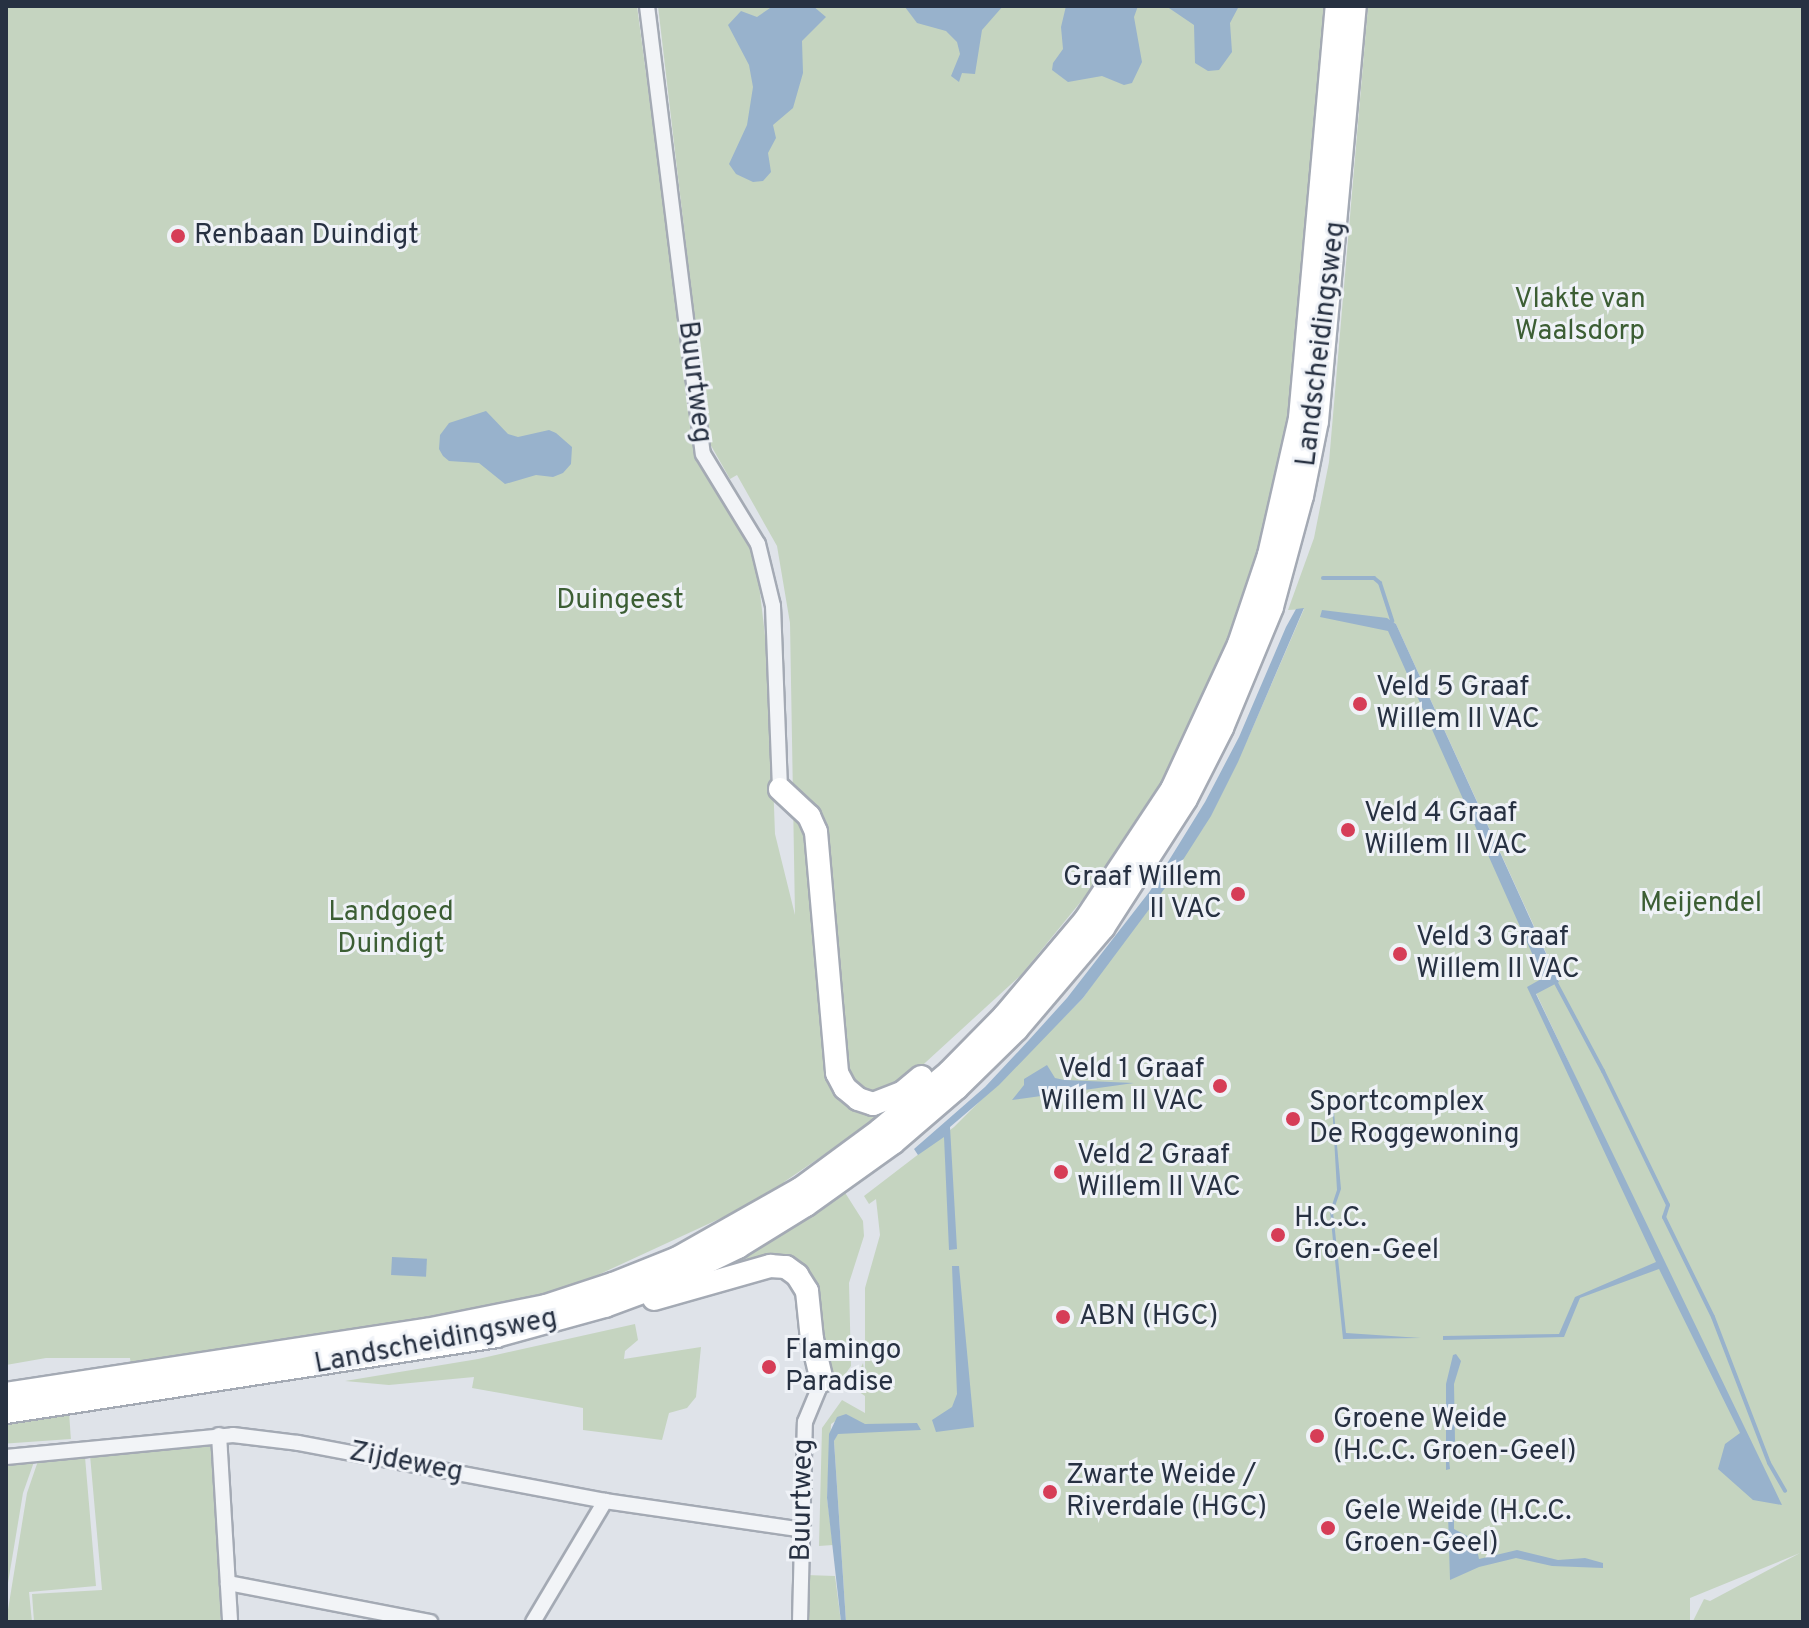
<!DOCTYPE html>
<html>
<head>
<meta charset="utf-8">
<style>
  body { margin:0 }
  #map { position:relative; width:1809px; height:1628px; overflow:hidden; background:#dfe3e9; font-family:Overpass,sans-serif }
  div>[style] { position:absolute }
  .green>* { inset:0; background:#c5d4c0; transform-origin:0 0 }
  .water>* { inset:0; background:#98b2cc; transform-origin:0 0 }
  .stream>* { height:4px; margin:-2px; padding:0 2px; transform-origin:2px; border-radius:2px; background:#98b2cc }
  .roads { filter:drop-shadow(2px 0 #a4aab4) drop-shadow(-2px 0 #a4aab4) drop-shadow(0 2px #a4aab4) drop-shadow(0 -2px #a4aab4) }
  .minor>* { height:14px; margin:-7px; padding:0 7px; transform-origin:7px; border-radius:7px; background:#f2f4f7 }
  .primary>* { height:22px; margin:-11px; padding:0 11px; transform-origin:11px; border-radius:11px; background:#fff }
  .dots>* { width:22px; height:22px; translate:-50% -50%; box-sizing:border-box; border:4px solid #eff2f7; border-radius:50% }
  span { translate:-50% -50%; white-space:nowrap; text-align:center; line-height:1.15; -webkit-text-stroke:6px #eff2f7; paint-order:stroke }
  .poi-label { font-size:28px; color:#273142 }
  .left { translate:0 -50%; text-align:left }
  .right { translate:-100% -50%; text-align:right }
  .park-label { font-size:28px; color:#3c5e34 }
  .street-label { font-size:28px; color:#273142 }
  .frame { position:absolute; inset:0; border:8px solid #273142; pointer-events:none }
</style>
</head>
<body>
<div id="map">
  <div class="green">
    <div style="clip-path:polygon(6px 6px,637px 6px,698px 461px,756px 559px,769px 669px,775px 834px,795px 915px,790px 623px,777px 546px,737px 475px,730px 479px,709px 442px,658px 6px,1330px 6px,1296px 395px,1247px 601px,1166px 784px,1114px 861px,1021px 975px,914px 1073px,900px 1103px,784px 1182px,784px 1189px,587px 1280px,509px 1308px,131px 1366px,130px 1358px,46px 1358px,6px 1365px)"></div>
    <div style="clip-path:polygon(evenodd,1368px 6px,1803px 6px,1803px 1622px,1693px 1621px,1704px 1599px,1710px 1601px,1800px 1553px,1690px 1598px,1690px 1622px,846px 1622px,834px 1441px,846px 1414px,831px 1424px,827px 1498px,833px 1545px,819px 1546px,822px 1428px,842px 1400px,865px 1413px,865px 1396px,852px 1387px,863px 1363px,865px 1377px,865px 1288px,880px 1235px,876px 1199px,869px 1204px,864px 1196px,954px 1127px,1083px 998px,1203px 828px,1249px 736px,1304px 609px,1288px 610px,1314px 538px,1329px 462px,1368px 6px,1388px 619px,1396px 624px,1559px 981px,1536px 993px,1578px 1082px,1532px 990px,1553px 980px,1388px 619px)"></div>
    <div style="clip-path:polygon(844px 1191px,863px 1221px,864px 1236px,849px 1283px,851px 1366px,844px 1376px,827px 1377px,804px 1271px,666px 1288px)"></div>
    <div style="clip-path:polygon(635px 1324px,638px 1340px,625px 1351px,624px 1359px,701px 1347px,696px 1397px,687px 1408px,669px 1413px,662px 1440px,583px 1430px,583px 1408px,472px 1388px,474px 1377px,389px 1385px,345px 1381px,478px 1359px)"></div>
    <div style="left:69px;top:1412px;width:27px;height:64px;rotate:86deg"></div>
    <div style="clip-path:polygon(211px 1443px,221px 1622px,34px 1622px,32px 1594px,102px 1590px,90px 1455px)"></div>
    <div style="clip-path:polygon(85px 1457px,96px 1586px,29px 1592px,32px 1622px,6px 1622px,27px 1493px,39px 1458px)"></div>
    <div style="clip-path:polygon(35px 1459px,23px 1493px,6px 1595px,6px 1463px)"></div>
    <div style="clip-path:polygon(806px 1575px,835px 1576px,841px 1622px,804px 1622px)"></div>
  </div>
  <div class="water">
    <div style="clip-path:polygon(773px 6px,813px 6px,826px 17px,802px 41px,803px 73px,793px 108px,773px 125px,776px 138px,768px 153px,771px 172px,763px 181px,753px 182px,736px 174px,729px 164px,747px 125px,753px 87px,749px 65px,728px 25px,741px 11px,757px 17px)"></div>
    <div style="clip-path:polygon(1003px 6px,982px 30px,975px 74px,962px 73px,959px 82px,951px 76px,960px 54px,957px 42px,946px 31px,917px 23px,905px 7px)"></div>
    <div style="clip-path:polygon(1066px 6px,1138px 6px,1134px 17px,1142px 62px,1132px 83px,1124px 85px,1102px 76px,1068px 82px,1052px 70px,1053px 63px,1063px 49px,1061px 27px)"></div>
    <div style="clip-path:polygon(1166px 6px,1239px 6px,1230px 23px,1232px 52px,1219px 70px,1208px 71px,1195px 63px,1194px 25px)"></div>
    <div style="clip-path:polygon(486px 411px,508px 434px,518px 437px,549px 430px,556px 433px,572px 447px,571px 464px,563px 473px,553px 477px,536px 475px,505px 484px,479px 463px,449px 461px,443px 456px,439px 449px,440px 435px,449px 423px)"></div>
    <div style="clip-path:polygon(1304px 608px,1238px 762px,1211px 816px,1165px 888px,1083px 998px,999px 1085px,950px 1127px,957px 1249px,949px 1250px,944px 1137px,918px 1155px,914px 1149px,985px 1087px,1029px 1040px,1067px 998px,1150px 891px,1205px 802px,1239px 737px,1286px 627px,1296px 609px)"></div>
    <div style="clip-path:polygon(1322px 610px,1387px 618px,1396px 624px,1559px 982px,1536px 994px,1782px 1505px,1753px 1500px,1718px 1469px,1725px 1444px,1740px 1433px,1659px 1269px,1580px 1298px,1564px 1337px,1443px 1340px,1443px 1336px,1559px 1334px,1575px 1297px,1656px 1262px,1527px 987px,1543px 978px,1388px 631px,1320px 617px)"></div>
    <div style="clip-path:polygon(1047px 1065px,1055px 1078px,1064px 1080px,1134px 1083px,1012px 1100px,1024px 1085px,1024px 1079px)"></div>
    <div style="clip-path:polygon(1330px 1100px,1333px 1101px,1341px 1189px,1333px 1212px,1346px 1333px,1421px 1338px,1343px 1339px,1330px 1211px,1337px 1190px,1332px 1103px,1311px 1105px)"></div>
    <div style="left:392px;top:1257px;width:35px;height:18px;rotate:3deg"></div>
    <div style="clip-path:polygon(952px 1266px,959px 1266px,974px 1427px,936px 1432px,932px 1420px,952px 1407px,957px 1394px)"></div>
    <div style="clip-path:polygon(1456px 1354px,1461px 1361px,1454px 1384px,1455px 1441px,1448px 1449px,1450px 1469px,1446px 1470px,1446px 1384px,1453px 1355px)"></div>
    <div style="clip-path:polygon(846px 1414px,865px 1424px,917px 1423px,921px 1430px,838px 1434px,834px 1441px,846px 1622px,841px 1622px,827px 1498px,829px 1434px,837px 1417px)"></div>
    <div style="clip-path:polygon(1448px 1513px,1454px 1513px,1454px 1529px,1475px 1540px,1479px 1559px,1517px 1550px,1558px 1560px,1585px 1558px,1603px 1563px,1603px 1568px,1552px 1566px,1516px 1558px,1479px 1567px,1450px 1580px)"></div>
  </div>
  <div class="stream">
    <div style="left:1323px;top:578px;width:51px"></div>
    <div style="left:1374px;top:578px;width:8px;rotate:40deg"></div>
    <div style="left:1380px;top:583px;width:40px;rotate:72deg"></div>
    <div style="left:1556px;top:983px;width:100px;rotate:61.9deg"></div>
    <div style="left:1603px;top:1071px;width:149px;rotate:64.1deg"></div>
    <div style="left:1668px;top:1205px;width:13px;rotate:108deg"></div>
    <div style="left:1664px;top:1217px;width:111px;rotate:63.9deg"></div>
    <div style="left:1713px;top:1317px;width:156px;rotate:69deg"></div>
    <div style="left:1769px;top:1463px;width:32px;rotate:60deg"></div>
  </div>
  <div class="roads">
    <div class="minor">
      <div style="left:647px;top:6px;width:451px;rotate:82.9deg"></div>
      <div style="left:703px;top:454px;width:105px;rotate:58.6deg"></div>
      <div style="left:758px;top:544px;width:64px;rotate:76.4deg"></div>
      <div style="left:773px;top:606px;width:183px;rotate:87.8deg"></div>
      <div style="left:219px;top:1435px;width:187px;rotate:86.6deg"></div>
      <div style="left:6px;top:1457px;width:228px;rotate:-5.5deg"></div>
      <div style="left:233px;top:1435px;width:65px;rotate:7deg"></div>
      <div style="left:298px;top:1443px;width:312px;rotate:10.7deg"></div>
      <div style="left:605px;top:1501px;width:200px;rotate:8.3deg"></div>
      <div style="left:228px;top:1583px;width:206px;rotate:10.9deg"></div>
      <div style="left:533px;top:1622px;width:141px;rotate:-59.2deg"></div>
      <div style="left:800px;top:1622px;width:200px;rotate:-88.6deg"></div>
      <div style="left:805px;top:1422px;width:44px;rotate:-67.5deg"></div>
    </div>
    <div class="primary">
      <div style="left:780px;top:789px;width:40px;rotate:43deg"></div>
      <div style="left:809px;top:816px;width:17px;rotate:66deg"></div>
      <div style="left:816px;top:832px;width:242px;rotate:85deg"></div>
      <div style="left:837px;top:1073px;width:17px;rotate:62deg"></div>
      <div style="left:845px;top:1088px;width:17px;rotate:40deg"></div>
      <div style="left:858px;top:1099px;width:16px;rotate:18deg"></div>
      <div style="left:873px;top:1104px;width:31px;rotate:-21deg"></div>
      <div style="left:902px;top:1093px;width:25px;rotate:-40deg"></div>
      <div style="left:654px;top:1299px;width:121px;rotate:-15.9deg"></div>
      <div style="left:770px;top:1266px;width:16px;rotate:4deg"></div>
      <div style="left:786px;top:1267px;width:14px;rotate:36deg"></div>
      <div style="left:797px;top:1275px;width:19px;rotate:58deg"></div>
      <div style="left:807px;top:1291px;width:48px;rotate:84.1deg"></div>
      <div style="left:812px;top:1339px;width:43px;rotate:76.6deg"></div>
      <div style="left:6px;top:1394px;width:425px;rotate:-8.7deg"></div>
      <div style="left:426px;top:1330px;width:122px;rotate:-11.3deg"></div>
      <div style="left:546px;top:1306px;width:71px;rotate:-18.2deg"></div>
      <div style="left:613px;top:1284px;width:70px;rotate:-21.8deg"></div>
      <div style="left:678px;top:1258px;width:140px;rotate:-29.5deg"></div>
      <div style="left:800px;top:1189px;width:99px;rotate:-36.4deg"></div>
      <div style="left:880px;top:1130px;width:90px;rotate:-40deg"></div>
      <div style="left:949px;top:1072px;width:78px;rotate:-45.5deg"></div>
      <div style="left:1004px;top:1016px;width:127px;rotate:-49.8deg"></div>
      <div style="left:1086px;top:919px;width:156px;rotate:-56.5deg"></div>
      <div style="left:1172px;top:789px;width:160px;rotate:-65.2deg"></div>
      <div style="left:1239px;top:644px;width:94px;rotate:-71.4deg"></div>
      <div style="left:1269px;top:555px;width:140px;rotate:-77.2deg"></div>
      <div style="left:1300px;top:418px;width:414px;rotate:-84.9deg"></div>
      <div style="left:6px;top:1412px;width:496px;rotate:-8.8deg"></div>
      <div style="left:496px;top:1336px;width:113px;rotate:-15.4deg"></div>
      <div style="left:605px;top:1306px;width:49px;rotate:-20.3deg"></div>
      <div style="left:651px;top:1289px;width:97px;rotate:-25.8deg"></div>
      <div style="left:738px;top:1247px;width:80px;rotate:-31.7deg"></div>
      <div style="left:806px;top:1205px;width:107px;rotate:-35.5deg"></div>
      <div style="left:893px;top:1143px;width:84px;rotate:-40.7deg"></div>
      <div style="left:957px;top:1088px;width:84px;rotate:-44.5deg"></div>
      <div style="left:1017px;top:1029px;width:133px;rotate:-49.6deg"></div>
      <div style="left:1103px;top:928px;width:153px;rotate:-57.2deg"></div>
      <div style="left:1186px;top:799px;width:80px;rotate:-63.1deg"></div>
      <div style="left:1222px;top:728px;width:131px;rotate:-67.5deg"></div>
      <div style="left:1272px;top:607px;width:115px;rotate:-74.9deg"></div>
      <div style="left:1302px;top:496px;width:76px;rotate:-78.7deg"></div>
      <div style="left:1317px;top:421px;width:417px;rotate:-84.8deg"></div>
    </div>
  </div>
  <div class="dots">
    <div style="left:178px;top:236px;background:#d63d57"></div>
    <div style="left:1360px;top:704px;background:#d63d57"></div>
    <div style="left:1348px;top:830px;background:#d63d57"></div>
    <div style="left:1238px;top:894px;background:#d63d57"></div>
    <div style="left:1400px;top:954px;background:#d63d57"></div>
    <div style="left:1220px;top:1086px;background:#d63d57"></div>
    <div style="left:1293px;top:1119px;background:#d63d57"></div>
    <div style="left:1061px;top:1172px;background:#d63d57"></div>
    <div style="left:1278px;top:1235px;background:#d63d57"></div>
    <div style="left:1063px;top:1317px;background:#d63d57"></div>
    <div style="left:769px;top:1367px;background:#d63d57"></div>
    <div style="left:1317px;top:1436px;background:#d63d57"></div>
    <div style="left:1050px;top:1492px;background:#d63d57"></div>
    <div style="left:1328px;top:1528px;background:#d63d57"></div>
  </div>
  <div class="poi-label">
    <span class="left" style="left:194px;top:236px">Renbaan Duindigt</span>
    <span class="left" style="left:1376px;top:704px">Veld 5 Graaf<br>Willem II VAC</span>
    <span class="left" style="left:1364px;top:830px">Veld 4 Graaf<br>Willem II VAC</span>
    <span class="right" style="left:1222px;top:894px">Graaf Willem<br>II VAC</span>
    <span class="left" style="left:1416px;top:954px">Veld 3 Graaf<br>Willem II VAC</span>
    <span class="right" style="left:1204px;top:1086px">Veld 1 Graaf<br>Willem II VAC</span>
    <span class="left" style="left:1309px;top:1119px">Sportcomplex<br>De Roggewoning</span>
    <span class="left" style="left:1077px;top:1172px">Veld 2 Graaf<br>Willem II VAC</span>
    <span class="left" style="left:1294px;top:1235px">H.C.C.<br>Groen-Geel</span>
    <span class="left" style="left:1079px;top:1317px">ABN (HGC)</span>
    <span class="left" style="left:785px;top:1367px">Flamingo<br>Paradise</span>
    <span class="left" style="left:1333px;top:1436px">Groene Weide<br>(H.C.C. Groen-Geel)</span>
    <span class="left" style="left:1066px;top:1492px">Zwarte Weide /<br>Riverdale (HGC)</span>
    <span class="left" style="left:1344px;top:1528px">Gele Weide (H.C.C.<br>Groen-Geel)</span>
  </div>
  <div class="park-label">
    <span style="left:1580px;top:316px">Vlakte van<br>Waalsdorp</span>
    <span style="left:620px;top:601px">Duingeest</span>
    <span style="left:1701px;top:904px">Meijendel</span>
    <span style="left:391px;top:929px">Landgoed<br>Duindigt</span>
  </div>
  <div class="street-label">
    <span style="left:1322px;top:344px;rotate:-83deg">Landscheidingsweg</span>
    <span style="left:694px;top:382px;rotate:83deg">Buurtweg</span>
    <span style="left:436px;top:1342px;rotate:-11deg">Landscheidingsweg</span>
    <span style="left:406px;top:1463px;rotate:11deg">Zijdeweg</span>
    <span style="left:803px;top:1500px;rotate:-89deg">Buurtweg</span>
  </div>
  <div class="frame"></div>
</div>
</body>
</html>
